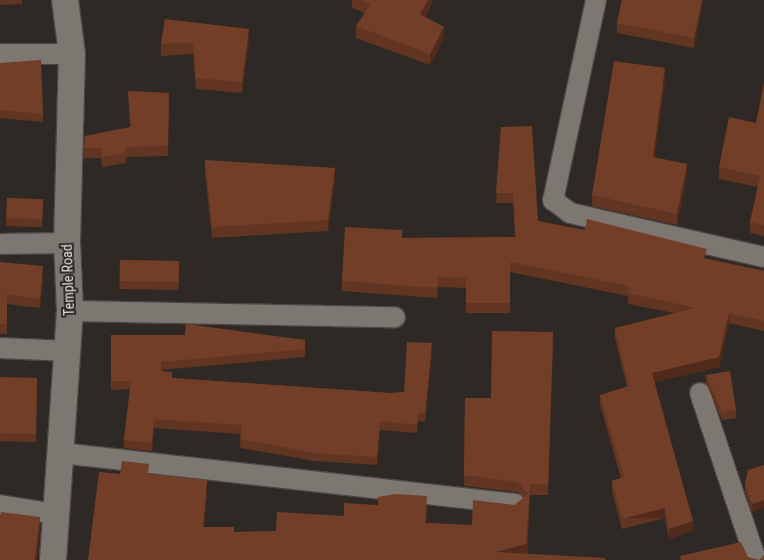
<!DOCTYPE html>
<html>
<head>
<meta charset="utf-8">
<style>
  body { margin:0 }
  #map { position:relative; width:764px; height:560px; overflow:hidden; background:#2f2925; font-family:"Roboto Condensed",sans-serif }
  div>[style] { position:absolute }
  .roads { filter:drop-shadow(1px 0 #4c4744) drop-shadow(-1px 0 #4c4744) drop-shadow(0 1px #4c4744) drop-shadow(0 -1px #4c4744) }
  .minor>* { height:20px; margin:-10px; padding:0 10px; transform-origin:10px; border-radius:10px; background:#7d7772 }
  .tertiary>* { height:26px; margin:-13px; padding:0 13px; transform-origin:13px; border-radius:13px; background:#7d7772 }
  .wall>* { inset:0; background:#623522; transform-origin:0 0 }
  .shaded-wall>* { inset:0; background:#502b1b; transform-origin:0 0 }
  .building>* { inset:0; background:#723e27; transform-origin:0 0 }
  span { translate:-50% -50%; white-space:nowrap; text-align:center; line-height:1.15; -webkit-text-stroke:4px #2f2925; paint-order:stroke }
  .street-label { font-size:14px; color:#e3dfdc }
</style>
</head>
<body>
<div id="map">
  <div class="roads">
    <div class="minor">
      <div style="left:596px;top:0;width:205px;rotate:102.1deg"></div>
      <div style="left:553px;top:200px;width:21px;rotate:37deg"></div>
      <div style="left:570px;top:213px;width:199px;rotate:12.8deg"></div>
      <div style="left:0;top:54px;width:72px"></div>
      <div style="left:0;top:244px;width:67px;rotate:-0.9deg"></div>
      <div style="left:70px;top:311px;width:325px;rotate:1.1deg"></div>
      <div style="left:0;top:348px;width:68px;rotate:2.5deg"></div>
      <div style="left:700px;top:393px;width:176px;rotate:71.5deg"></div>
      <div style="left:61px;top:453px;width:458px;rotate:6.4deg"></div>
      <div style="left:0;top:505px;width:56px;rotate:9.3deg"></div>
    </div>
    <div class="tertiary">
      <div style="left:53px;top:560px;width:250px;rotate:-86.1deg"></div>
      <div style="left:70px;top:311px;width:68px;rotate:-92.5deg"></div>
      <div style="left:67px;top:243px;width:189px;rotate:-88.5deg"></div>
      <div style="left:72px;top:54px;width:54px;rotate:-97.4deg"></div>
    </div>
  </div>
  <div class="wall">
    <div style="clip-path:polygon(0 0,22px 0,22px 4px,0 5px)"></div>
    <div style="clip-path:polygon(352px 0,433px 0,425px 17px,444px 38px,430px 65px,356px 38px,356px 26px,365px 13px,352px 8px)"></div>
    <div style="clip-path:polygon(622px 0,703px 0,694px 48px,617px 33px,617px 23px)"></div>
    <div style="clip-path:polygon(249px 40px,242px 93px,196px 89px,193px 54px,161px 56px,161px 44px)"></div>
    <div style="clip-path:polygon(0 63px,43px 114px,43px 122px,0 118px)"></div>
    <div style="clip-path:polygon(665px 79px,654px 158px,687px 175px,677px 225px,592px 206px,592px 195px)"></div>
    <div style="clip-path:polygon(764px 84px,764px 236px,750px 233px,750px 222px,758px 187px,719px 179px,719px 167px,756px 123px)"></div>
    <div style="clip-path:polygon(128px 91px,169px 93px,168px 156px,126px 157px,126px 163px,102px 167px,101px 158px,84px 158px,85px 136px,130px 127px)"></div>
    <div style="clip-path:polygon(501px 127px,538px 221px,707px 259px,764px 271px,764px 331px,729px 323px,719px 367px,654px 382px,693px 531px,669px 539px,665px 518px,622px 529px,612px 491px,612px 481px,621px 478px,600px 405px,600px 395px,627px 387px,615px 338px,615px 328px,674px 313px,628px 304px,628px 296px,510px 272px,510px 313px,466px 313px,466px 288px,438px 287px,437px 298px,342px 291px,342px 281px,402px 238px,515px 237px,513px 203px,496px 203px)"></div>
    <div style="clip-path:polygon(205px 160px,335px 179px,328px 231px,212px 238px,205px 171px)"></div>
    <div style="left:7px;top:198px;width:36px;height:28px;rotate:2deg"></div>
    <div style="left:120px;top:260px;width:59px;height:29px;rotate:1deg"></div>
    <div style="clip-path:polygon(0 262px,43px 276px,40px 308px,7px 304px,7px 334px,0 334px)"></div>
    <div style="clip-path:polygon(111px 335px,305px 340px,305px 357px,161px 370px,172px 378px,390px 393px,404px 392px,432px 352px,425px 422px,418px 421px,417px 433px,380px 430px,377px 465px,315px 461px,240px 448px,241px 434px,154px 428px,152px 451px,124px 448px,124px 440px,130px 389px,111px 390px)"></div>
    <div style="clip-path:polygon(553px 343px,548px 495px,530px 495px,527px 554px,88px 560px,120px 474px,149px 474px,207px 491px,204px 527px,234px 532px,276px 531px,344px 516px,427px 507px,426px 523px,472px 525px,515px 505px,523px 498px,518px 492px,464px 486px,465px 398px,491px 398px)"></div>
    <div style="clip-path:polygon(706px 375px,736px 410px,736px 418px,722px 420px,706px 383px)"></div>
    <div style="left:37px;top:378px;width:64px;height:37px;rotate:91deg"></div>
    <div style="clip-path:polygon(764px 465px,764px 508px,752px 512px,745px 491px,745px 483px)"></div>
  </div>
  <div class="shaded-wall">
    <div style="clip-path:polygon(428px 0,433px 0,420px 25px,420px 14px)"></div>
    <div style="clip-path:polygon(702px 0,703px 0,694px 48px,694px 38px)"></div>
    <div style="clip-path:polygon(444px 27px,444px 38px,430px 65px,430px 54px)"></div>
    <div style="clip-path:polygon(249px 29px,249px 40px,242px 93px,242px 82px)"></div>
    <div style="clip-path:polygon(665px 68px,665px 79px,653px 168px,653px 157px)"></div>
    <div style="clip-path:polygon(687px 164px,687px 175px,677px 225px,677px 214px)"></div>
    <div style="clip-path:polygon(335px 168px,335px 179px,328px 231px,328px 220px)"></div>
    <div style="clip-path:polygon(43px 266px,43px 276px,40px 308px,40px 299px)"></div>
    <div style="clip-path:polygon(729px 313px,729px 323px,719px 367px,652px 383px,652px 373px)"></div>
    <div style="clip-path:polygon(432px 343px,432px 352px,425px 422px,425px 414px)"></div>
    <div style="clip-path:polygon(154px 419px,154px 428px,152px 451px,152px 443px)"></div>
    <div style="clip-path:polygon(380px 421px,380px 430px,377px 465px,377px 457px)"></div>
    <div style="clip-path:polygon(207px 480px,207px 491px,203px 537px,203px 527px)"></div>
    <div style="clip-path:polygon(530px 484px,526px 555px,496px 552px,526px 544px)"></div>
    <div style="clip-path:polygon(764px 500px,764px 508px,752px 512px,752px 504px)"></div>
    <div style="left:665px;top:508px;width:10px;height:44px;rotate:90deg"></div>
    <div style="clip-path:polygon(40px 517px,40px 530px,37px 560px,35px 560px)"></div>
    <div style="clip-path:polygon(693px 521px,693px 531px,669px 539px,669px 529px)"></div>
  </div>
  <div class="building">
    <div style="clip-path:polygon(360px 0,428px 0,420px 14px,444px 27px,430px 54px,356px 26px,371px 4px)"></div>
    <div style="clip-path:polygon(622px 0,702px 0,694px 38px,617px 23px)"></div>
    <div style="clip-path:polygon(165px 19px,249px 29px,242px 82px,196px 78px,193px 43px,161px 44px)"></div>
    <div style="clip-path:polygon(41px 60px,43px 114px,0 110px,0 63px)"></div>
    <div style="clip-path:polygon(614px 61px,665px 68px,653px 157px,687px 164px,677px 214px,592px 195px)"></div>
    <div style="clip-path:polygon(764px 84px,764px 225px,750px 222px,760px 176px,719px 167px,729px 117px,756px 123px)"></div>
    <div style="clip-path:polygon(128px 91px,169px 93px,168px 146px,125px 147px,126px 153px,102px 157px,101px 148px,84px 148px,85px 136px,131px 127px)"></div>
    <div style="clip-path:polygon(532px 126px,538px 221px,585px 230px,587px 219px,707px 249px,704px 258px,764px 271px,764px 321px,729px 313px,719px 357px,652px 373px,693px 521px,669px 529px,665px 508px,622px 519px,612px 481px,624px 477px,600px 395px,629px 386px,615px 328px,696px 308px,628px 293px,629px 286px,510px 262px,510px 303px,466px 303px,466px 278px,438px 277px,437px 288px,342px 281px,345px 227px,402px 230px,402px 238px,516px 237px,513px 193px,496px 193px,501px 127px)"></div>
    <div style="clip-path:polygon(205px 160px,335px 168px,328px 220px,212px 227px)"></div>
    <div style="left:7px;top:198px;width:36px;height:20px;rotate:2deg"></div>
    <div style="left:120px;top:260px;width:59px;height:21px;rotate:1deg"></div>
    <div style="clip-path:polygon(0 262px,43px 266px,40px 299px,7px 294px,7px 325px,0 324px)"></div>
    <div style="clip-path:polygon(186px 324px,305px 340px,305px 349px,161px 362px,161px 371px,172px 372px,172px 378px,390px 393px,404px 392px,407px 342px,432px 343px,425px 414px,418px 413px,417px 425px,380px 421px,377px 457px,315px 453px,240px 439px,242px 425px,154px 419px,152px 443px,124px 440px,131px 381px,111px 381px,111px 335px,185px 335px)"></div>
    <div style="clip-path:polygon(492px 331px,553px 332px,548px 485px,530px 484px,526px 544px,496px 552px,605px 558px,605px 560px,88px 560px,99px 472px,120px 474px,122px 461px,149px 464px,148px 474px,207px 480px,203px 527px,234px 527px,234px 532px,276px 531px,277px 512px,344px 516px,344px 503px,378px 505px,378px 497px,396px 494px,427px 496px,425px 523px,472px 525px,473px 500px,515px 505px,528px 494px,518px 482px,464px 475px,465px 398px,491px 398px)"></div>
    <div style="clip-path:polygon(730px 371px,736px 410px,722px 412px,706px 375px)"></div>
    <div style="left:37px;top:378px;width:56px;height:37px;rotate:91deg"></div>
    <div style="clip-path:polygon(764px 465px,764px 500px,752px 504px,745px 483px,748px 470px)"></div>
    <div style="clip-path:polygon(1px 512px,40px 517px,35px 560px,0 560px,0 517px)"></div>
    <div style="clip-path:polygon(741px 542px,748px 557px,759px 560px,681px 560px,680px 556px)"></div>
    <div style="clip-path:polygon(764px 555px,764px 560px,759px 560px)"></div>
  </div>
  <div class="street-label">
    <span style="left:68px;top:280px;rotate:-92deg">Temple Road</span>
  </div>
</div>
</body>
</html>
